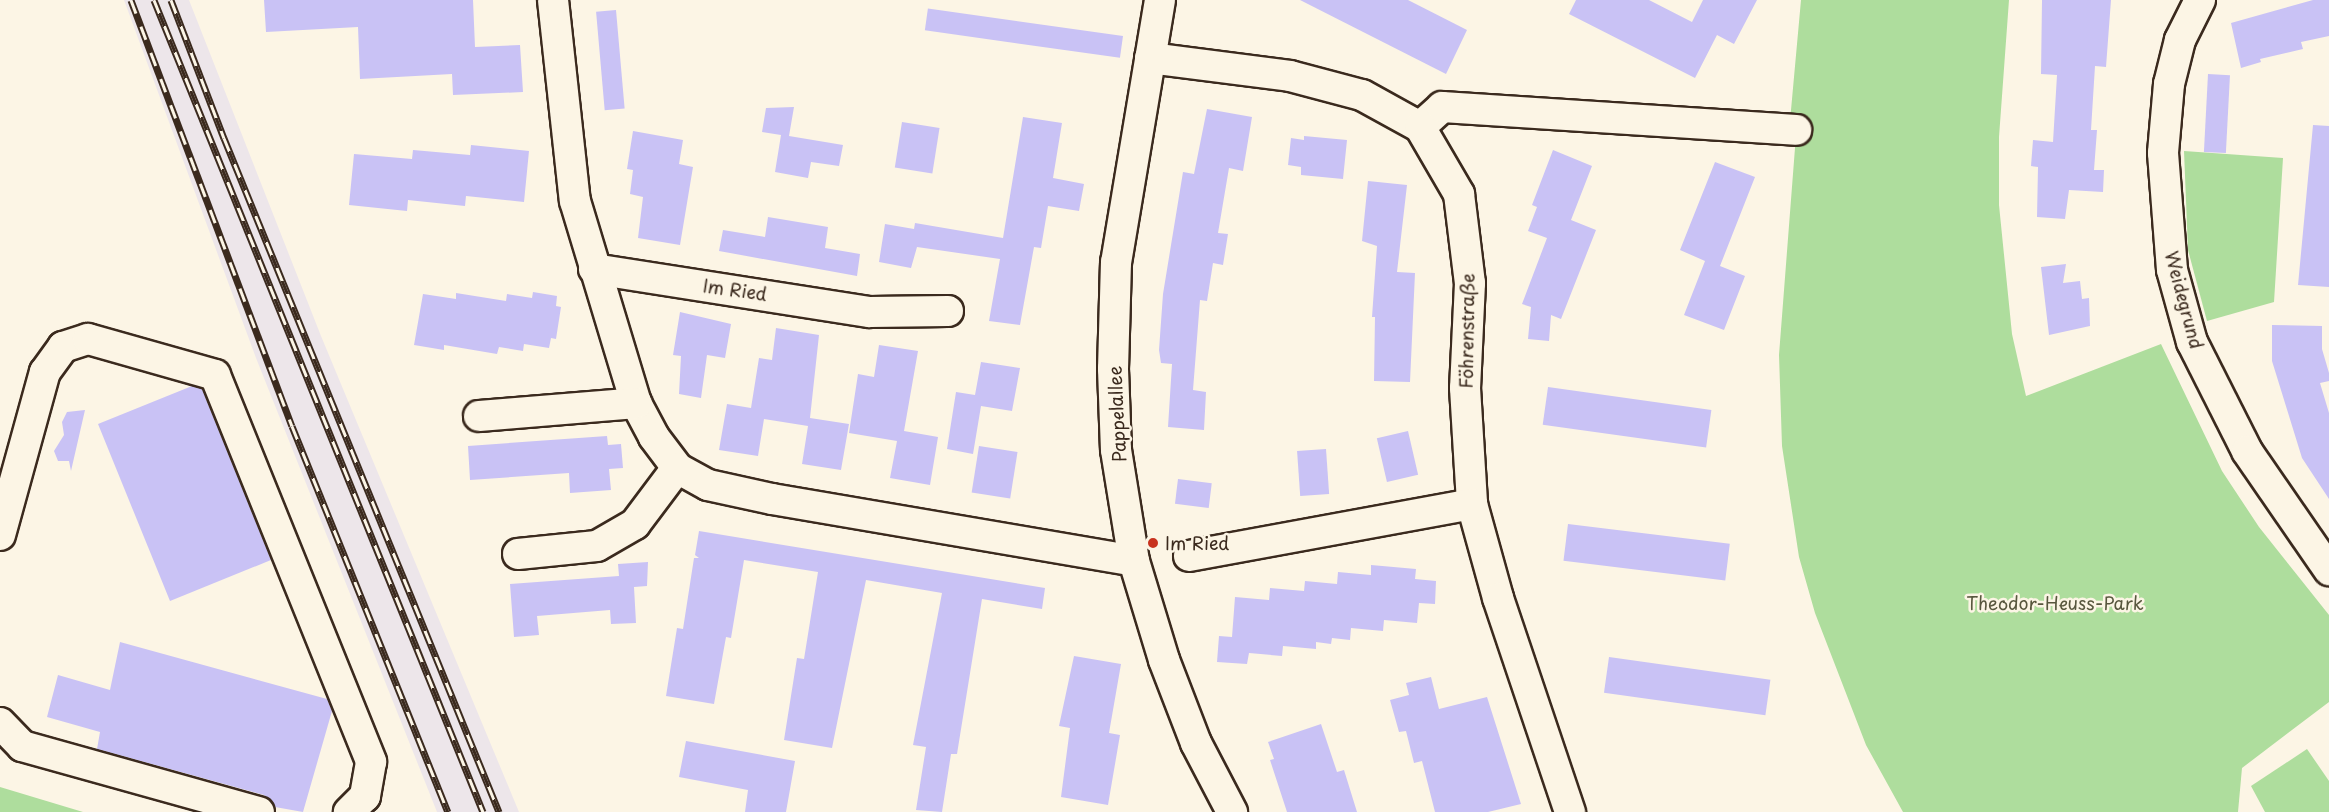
<!DOCTYPE html>
<html>
<head>
<meta charset="utf-8">
<style>
  body { margin:0 }
  #map { position:relative; width:2329px; height:812px; overflow:hidden; background:#fcf5e5; font-family:"Playpen Sans",sans-serif }
  div>[style] { position:absolute }
  .built>* { inset:0; background:#ede6ea }
  .green>* { inset:0; background:#aedd9d }
  .building>* { inset:0; background:#c9c2f5; transform-origin:0 0 }
  .roads { filter:drop-shadow(2px 0 #3b2a1e) drop-shadow(-2px 0 #3b2a1e) drop-shadow(0 2px #3b2a1e) drop-shadow(0 -2px #3b2a1e) }
  .minor>* { height:30px; margin:-15px; padding:0 15px; transform-origin:15px; border-radius:15px; background:#fcf5e5 }
  .rail>* { height:7px; margin-top:-3.5px; transform-origin:0; background:repeating-linear-gradient(90deg,#fcf5e5 0 14px,#3b2a1e 0 28px); box-sizing:border-box; border-block:2px solid #3b2a1e }
  .dots>* { width:16px; height:16px; translate:-50% -50%; box-sizing:border-box; border:3px solid #fcf5e5; border-radius:50% }
  span { translate:-50% -50%; white-space:nowrap; text-align:center; line-height:1.15; -webkit-text-stroke:5px #fcf5e5; paint-order:stroke }
  .street-label { font-size:18px; color:#3b2a1e }
  .poi-label { font-size:18px; color:#3b2a1e }
  .left { translate:0 -50%; text-align:left }
  .park-label { font-size:18px; color:#58573e }
</style>
</head>
<body>
<div id="map">
  <div class="built">
    <div style="clip-path:polygon(124px 0,189px 0,321px 336px,519px 812px,437px 812px,256px 358px)"></div>
  </div>
  <div class="green">
    <div style="clip-path:polygon(1801px 0,2009px 0,1999px 137px,1999px 205px,2012px 334px,2026px 396px,2161px 344px,2222px 471px,2259px 527px,2329px 615px,2329px 702px,2242px 768px,2238px 812px,1903px 812px,1866px 745px,1815px 613px,1799px 557px,1782px 446px,1779px 355px,1797px 122px,1790px 121px)"></div>
    <div style="clip-path:polygon(2184px 151px,2283px 158px,2274px 302px,2207px 321px,2188px 250px)"></div>
    <div style="clip-path:polygon(2307px 749px,2329px 781px,2329px 812px,2265px 812px,2251px 786px)"></div>
    <div style="clip-path:polygon(0 787px,83px 812px,0 812px)"></div>
  </div>
  <div class="building">
    <div style="clip-path:polygon(264px 0,473px 0,475px 47px,520px 45px,523px 92px,453px 95px,452px 74px,360px 79px,358px 27px,266px 32px)"></div>
    <div style="clip-path:polygon(1300px 0,1408px 0,1467px 30px,1446px 74px)"></div>
    <div style="clip-path:polygon(1576px 0,1649px 0,1692px 22px,1703px 0,1757px 0,1734px 44px,1717px 35px,1695px 78px,1569px 14px)"></div>
    <div style="clip-path:polygon(2042px 0,2111px 0,2106px 67px,2095px 66px,2091px 130px,2097px 130px,2094px 170px,2104px 170px,2103px 192px,2069px 190px,2065px 219px,2037px 217px,2038px 167px,2031px 166px,2033px 140px,2053px 142px,2057px 75px,2041px 74px)"></div>
    <div style="clip-path:polygon(2313px 0,2329px 0,2329px 36px,2301px 42px,2303px 49px,2260px 59px,2261px 62px,2241px 68px,2231px 23px)"></div>
    <div style="left:616px;top:10px;width:99px;height:20px;rotate:85deg"></div>
    <div style="left:1123px;top:36px;width:22px;height:197px;rotate:98deg"></div>
    <div style="left:2208px;top:74px;width:22px;height:78px;rotate:3deg"></div>
    <div style="clip-path:polygon(794px 107px,789px 136px,843px 145px,839px 166px,811px 162px,808px 178px,775px 172px,781px 135px,762px 132px,766px 108px)"></div>
    <div style="clip-path:polygon(1207px 109px,1252px 117px,1243px 171px,1229px 168px,1218px 233px,1228px 234px,1223px 265px,1213px 263px,1207px 301px,1200px 300px,1193px 390px,1206px 392px,1204px 430px,1168px 427px,1172px 364px,1161px 363px,1159px 350px,1163px 294px,1183px 172px,1194px 174px)"></div>
    <div style="clip-path:polygon(1023px 117px,1062px 123px,1053px 178px,1084px 184px,1079px 211px,1048px 206px,1041px 248px,1034px 247px,1020px 325px,989px 321px,1000px 259px,917px 247px,911px 268px,879px 262px,885px 224px,914px 229px,915px 223px,1003px 238px)"></div>
    <div style="left:902px;top:122px;width:38px;height:46px;rotate:9deg"></div>
    <div style="clip-path:polygon(2313px 125px,2329px 126px,2329px 287px,2298px 285px)"></div>
    <div style="clip-path:polygon(633px 131px,683px 140px,679px 164px,693px 167px,680px 245px,638px 238px,643px 197px,630px 194px,633px 170px,627px 169px)"></div>
    <div style="clip-path:polygon(1304px 136px,1347px 140px,1343px 179px,1301px 175px,1301px 167px,1288px 165px,1291px 138px,1304px 140px)"></div>
    <div style="clip-path:polygon(471px 145px,529px 151px,524px 202px,466px 196px,465px 206px,408px 200px,407px 211px,349px 205px,354px 154px,412px 159px,413px 150px,470px 155px)"></div>
    <div style="clip-path:polygon(1553px 150px,1592px 166px,1571px 220px,1596px 230px,1561px 319px,1551px 315px,1549px 341px,1528px 339px,1531px 307px,1522px 304px,1547px 238px,1528px 231px,1537px 207px,1532px 205px)"></div>
    <div style="clip-path:polygon(1715px 162px,1755px 177px,1720px 266px,1745px 276px,1724px 330px,1684px 315px,1705px 261px,1680px 250px)"></div>
    <div style="clip-path:polygon(1368px 181px,1407px 185px,1397px 272px,1415px 273px,1410px 382px,1374px 381px,1375px 317px,1372px 317px,1377px 246px,1362px 241px)"></div>
    <div style="clip-path:polygon(768px 217px,828px 227px,825px 248px,860px 254px,857px 276px,719px 251px,723px 230px,765px 237px)"></div>
    <div style="clip-path:polygon(2066px 264px,2063px 283px,2080px 281px,2082px 299px,2089px 298px,2090px 326px,2049px 335px,2041px 267px)"></div>
    <div style="clip-path:polygon(533px 292px,557px 296px,556px 306px,561px 307px,556px 339px,551px 338px,549px 348px,524px 344px,523px 351px,499px 347px,497px 354px,444px 345px,444px 350px,414px 345px,423px 294px,456px 299px,456px 293px,506px 301px,507px 294px,532px 298px)"></div>
    <div style="clip-path:polygon(680px 312px,731px 324px,725px 358px,707px 355px,701px 398px,679px 394px,681px 356px,673px 355px)"></div>
    <div style="clip-path:polygon(2272px 325px,2322px 326px,2322px 349px,2329px 373px,2329px 381px,2320px 383px,2329px 413px,2329px 499px,2302px 458px,2272px 361px)"></div>
    <div style="clip-path:polygon(776px 328px,819px 335px,810px 418px,849px 424px,841px 470px,802px 464px,808px 426px,764px 419px,758px 456px,719px 450px,727px 404px,751px 408px,759px 358px,772px 360px)"></div>
    <div style="clip-path:polygon(879px 345px,918px 351px,904px 431px,938px 437px,930px 485px,890px 478px,897px 441px,849px 433px,858px 374px,874px 377px)"></div>
    <div style="clip-path:polygon(981px 362px,1020px 368px,1012px 411px,981px 406px,973px 454px,947px 449px,956px 392px,975px 395px)"></div>
    <div style="clip-path:polygon(192px 386px,202px 389px,271px 560px,170px 601px,98px 424px)"></div>
    <div style="left:1548px;top:387px;width:165px;height:38px;rotate:8deg"></div>
    <div style="clip-path:polygon(85px 410px,71px 471px,69px 461px,58px 461px,54px 451px,64px 435px,62px 422px,67px 412px)"></div>
    <div style="left:1408px;top:431px;width:45px;height:32px;rotate:77deg"></div>
    <div style="clip-path:polygon(607px 436px,608px 445px,621px 444px,623px 468px,609px 469px,611px 490px,570px 493px,569px 473px,470px 480px,468px 446px)"></div>
    <div style="left:979px;top:446px;width:39px;height:47px;rotate:9deg"></div>
    <div style="left:1326px;top:449px;width:45px;height:29px;rotate:86deg"></div>
    <div style="left:1178px;top:479px;width:34px;height:25px;rotate:7deg"></div>
    <div style="left:1568px;top:524px;width:163px;height:37px;rotate:7deg"></div>
    <div style="clip-path:polygon(699px 531px,1045px 588px,1042px 609px,982px 599px,957px 754px,951px 754px,942px 812px,916px 810px,926px 747px,913px 745px,942px 593px,866px 580px,832px 748px,784px 740px,797px 658px,804px 659px,818px 572px,744px 560px,731px 638px,726px 637px,714px 704px,666px 696px,677px 628px,683px 629px,694px 558px,699px 558px,695px 555px)"></div>
    <div style="clip-path:polygon(648px 562px,647px 586px,634px 587px,636px 623px,611px 624px,610px 610px,537px 616px,539px 635px,514px 637px,510px 584px,619px 576px,618px 564px)"></div>
    <div style="clip-path:polygon(1371px 565px,1416px 569px,1415px 579px,1436px 581px,1435px 604px,1419px 603px,1417px 623px,1384px 620px,1383px 631px,1351px 628px,1350px 640px,1332px 638px,1331px 644px,1316px 642px,1316px 649px,1283px 646px,1282px 656px,1249px 653px,1247px 664px,1217px 662px,1219px 636px,1232px 637px,1235px 597px,1269px 600px,1270px 588px,1304px 591px,1305px 581px,1337px 584px,1338px 572px,1371px 575px)"></div>
    <div style="clip-path:polygon(120px 642px,327px 699px,332px 711px,303px 812px,275px 807px,264px 795px,97px 749px,100px 732px,47px 717px,58px 675px,110px 690px)"></div>
    <div style="clip-path:polygon(1074px 656px,1121px 664px,1109px 733px,1120px 735px,1108px 805px,1061px 797px,1070px 728px,1059px 726px)"></div>
    <div style="left:1609px;top:657px;width:163px;height:36px;rotate:8deg"></div>
    <div style="clip-path:polygon(1431px 677px,1439px 709px,1487px 697px,1521px 804px,1488px 812px,1435px 812px,1422px 761px,1414px 763px,1406px 731px,1399px 732px,1390px 700px,1409px 695px,1406px 683px)"></div>
    <div style="clip-path:polygon(1321px 724px,1337px 772px,1344px 770px,1357px 812px,1287px 812px,1270px 760px,1274px 759px,1268px 742px)"></div>
    <div style="clip-path:polygon(686px 741px,795px 761px,786px 812px,745px 812px,748px 790px,679px 777px)"></div>
  </div>
  <div class="roads">
    <div class="minor">
      <div style="left:553px;top:0;width:202px;rotate:83.8deg"></div>
      <div style="left:575px;top:201px;width:211px;rotate:73.2deg"></div>
      <div style="left:636px;top:403px;width:38px;rotate:62deg"></div>
      <div style="left:654px;top:437px;width:39px;rotate:53deg"></div>
      <div style="left:677px;top:468px;width:35px;rotate:29deg"></div>
      <div style="left:708px;top:485px;width:66px;rotate:12.3deg"></div>
      <div style="left:772px;top:499px;width:367px;rotate:9.7deg"></div>
      <div style="left:1160px;top:0;width:266px;rotate:99.5deg"></div>
      <div style="left:1116px;top:262px;width:107px;rotate:91.6deg"></div>
      <div style="left:1113px;top:369px;width:81px;rotate:87.9deg"></div>
      <div style="left:1116px;top:450px;width:112px;rotate:80.8deg"></div>
      <div style="left:1134px;top:561px;width:103px;rotate:73.1deg"></div>
      <div style="left:1164px;top:660px;width:89px;rotate:68.9deg"></div>
      <div style="left:1196px;top:743px;width:78px;rotate:62.4deg"></div>
      <div style="left:2200px;top:0;width:45px;rotate:116.6deg"></div>
      <div style="left:2180px;top:40px;width:45px;rotate:104deg"></div>
      <div style="left:2169px;top:84px;width:69px;rotate:95deg"></div>
      <div style="left:2163px;top:153px;width:117px;rotate:85.6deg"></div>
      <div style="left:2172px;top:270px;width:75px;rotate:74.5deg"></div>
      <div style="left:2192px;top:342px;width:122px;rotate:63.2deg"></div>
      <div style="left:2247px;top:451px;width:145px;rotate:55.4deg"></div>
      <div style="left:1150px;top:58px;width:141px;rotate:7.3deg"></div>
      <div style="left:1290px;top:76px;width:74px;rotate:14.8deg"></div>
      <div style="left:1362px;top:95px;width:66px;rotate:28.9deg"></div>
      <div style="left:1420px;top:127px;width:78px;rotate:59.8deg"></div>
      <div style="left:1459px;top:194px;width:90px;rotate:83deg"></div>
      <div style="left:1470px;top:283px;width:105px;rotate:92.7deg"></div>
      <div style="left:1465px;top:388px;width:116px;rotate:86.5deg"></div>
      <div style="left:1472px;top:504px;width:98px;rotate:74.5deg"></div>
      <div style="left:1498px;top:598px;width:226px;rotate:71.4deg"></div>
      <div style="left:1420px;top:127px;width:30px;rotate:-42deg"></div>
      <div style="left:1442px;top:107px;width:355px;rotate:3.7deg"></div>
      <div style="left:594px;top:269px;width:279px;rotate:8.9deg"></div>
      <div style="left:870px;top:312px;width:78px;rotate:-0.7deg"></div>
      <div style="left:479px;top:416px;width:158px;rotate:-4.7deg"></div>
      <div style="left:0;top:535px;width:169px;rotate:-74.6deg"></div>
      <div style="left:45px;top:372px;width:31px;rotate:-54deg"></div>
      <div style="left:63px;top:347px;width:26px;rotate:-18deg"></div>
      <div style="left:88px;top:339px;width:132px;rotate:15.8deg"></div>
      <div style="left:215px;top:375px;width:417px;rotate:68deg"></div>
      <div style="left:371px;top:762px;width:35px;rotate:100deg"></div>
      <div style="left:365px;top:796px;width:23px;rotate:135deg"></div>
      <div style="left:518px;top:554px;width:79px;rotate:-5.8deg"></div>
      <div style="left:597px;top:546px;width:44px;rotate:-30.1deg"></div>
      <div style="left:635px;top:524px;width:70px;rotate:-53.1deg"></div>
      <div style="left:1189px;top:556px;width:288px;rotate:-10.4deg"></div>
      <div style="left:0;top:723px;width:32px;rotate:46deg"></div>
      <div style="left:22px;top:746px;width:246px;rotate:15.6deg"></div>
    </div>
  </div>
  <div class="rail">
    <div style="left:131px;top:0;width:455px;rotate:69.3deg"></div>
    <div style="left:292px;top:426px;width:416px;rotate:68deg"></div>
    <div style="left:154px;top:0;width:876px;rotate:67.94deg"></div>
    <div style="left:171px;top:0;width:148px;rotate:69deg"></div>
    <div style="left:224px;top:138px;width:728px;rotate:67.8deg"></div>
  </div>
  <div class="dots">
    <div style="left:1153px;top:543px;background:#c8321e"></div>
  </div>
  <div class="street-label">
    <span style="left:735px;top:290px;rotate:8deg">Im Ried</span>
    <span style="left:2184px;top:300px;rotate:75deg">Weidegrund</span>
    <span style="left:1467px;top:331px;rotate:-89deg">Föhrenstraße</span>
    <span style="left:1117px;top:414px;rotate:-93deg">Pappelallee</span>
  </div>
  <div class="poi-label">
    <span class="left" style="left:1165px;top:543px">Im Ried</span>
  </div>
  <div class="park-label">
    <span style="left:2055px;top:603px">Theodor-Heuss-Park</span>
  </div>
</div>
</body>
</html>
